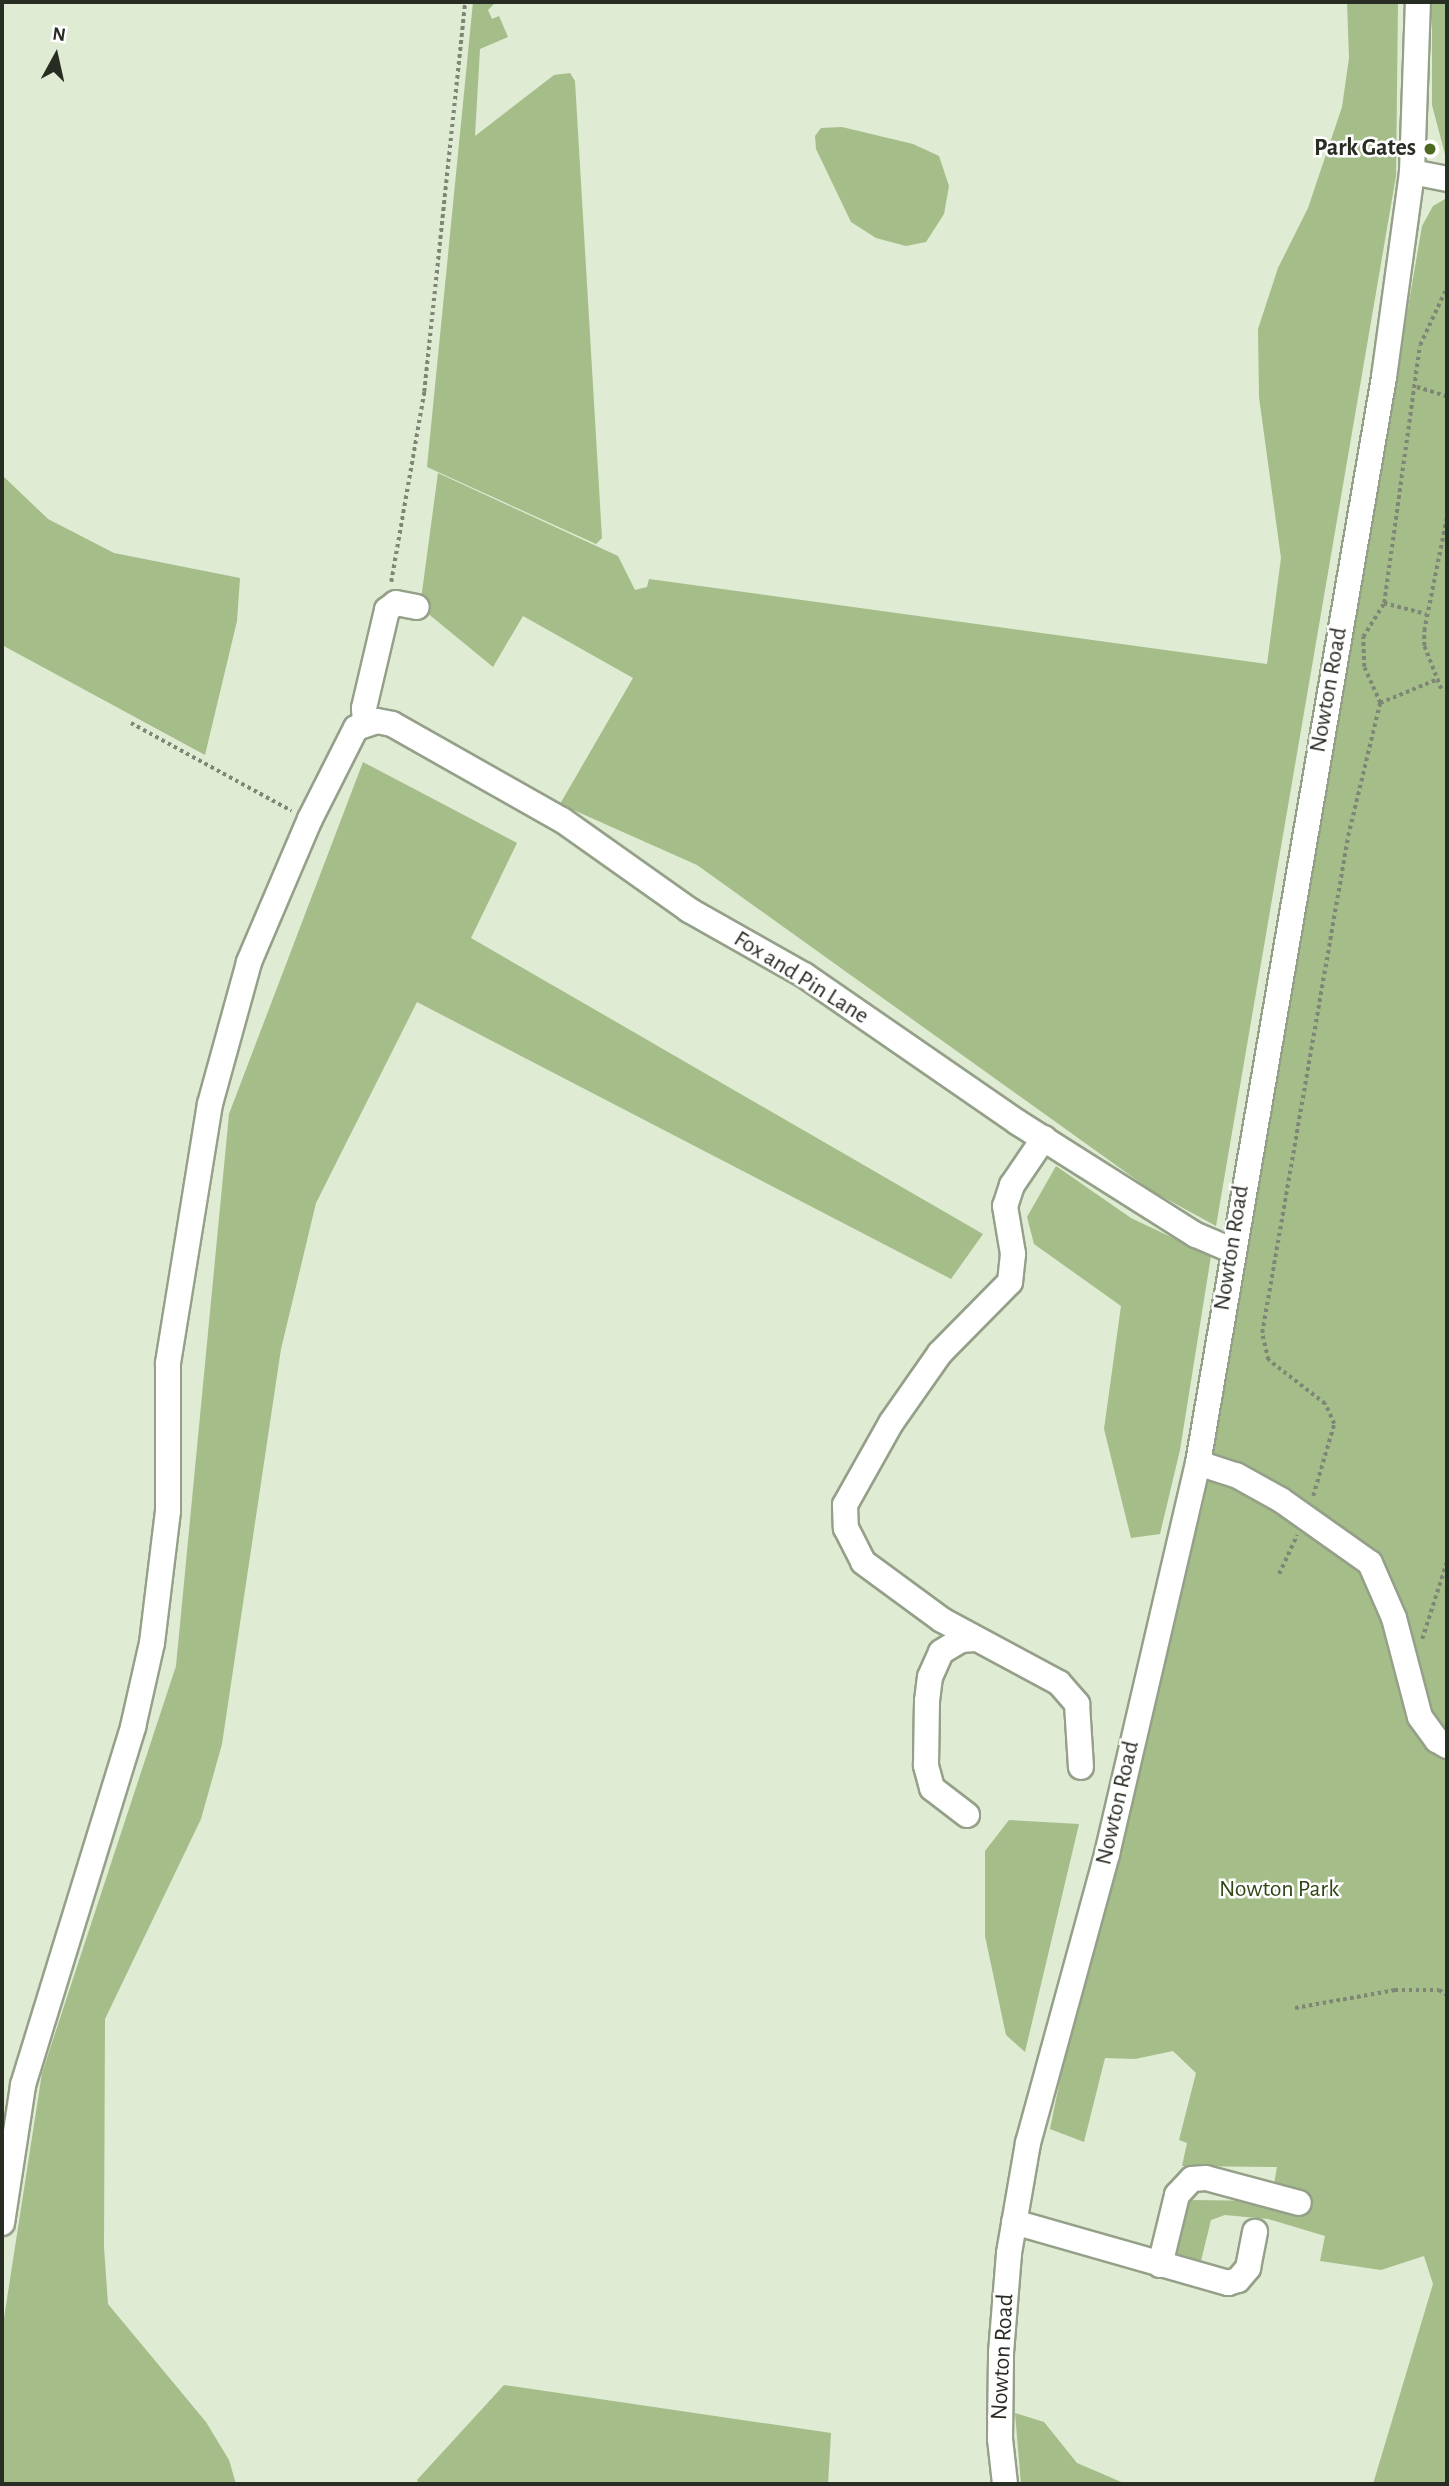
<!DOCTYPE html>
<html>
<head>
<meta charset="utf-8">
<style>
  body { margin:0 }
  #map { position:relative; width:1449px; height:2486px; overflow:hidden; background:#dfebd2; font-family:"Alegreya Sans",sans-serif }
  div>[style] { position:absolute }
  .green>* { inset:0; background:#a4bd89 }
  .path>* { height:3.5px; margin-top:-1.75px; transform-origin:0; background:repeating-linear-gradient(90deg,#7e8675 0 3.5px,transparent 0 7px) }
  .roads { filter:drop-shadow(2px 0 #95a089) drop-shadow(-2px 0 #95a089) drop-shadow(0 2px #95a089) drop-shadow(0 -2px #95a089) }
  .minor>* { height:24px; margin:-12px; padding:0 12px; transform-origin:12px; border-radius:12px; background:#fff }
  .dots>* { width:19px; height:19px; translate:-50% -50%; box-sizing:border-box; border:4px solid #fff; border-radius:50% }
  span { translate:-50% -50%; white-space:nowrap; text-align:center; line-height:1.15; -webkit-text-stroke:5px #fff; paint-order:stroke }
  .poi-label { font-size:24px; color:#282d23; font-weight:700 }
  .right { translate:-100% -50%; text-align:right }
  .street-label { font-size:24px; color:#282d23 }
  .park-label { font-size:24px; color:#324715 }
  .frame { position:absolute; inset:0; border:4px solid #282d23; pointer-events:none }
  .north { position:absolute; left:21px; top:21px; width:70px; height:70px; -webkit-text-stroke:5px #fff; paint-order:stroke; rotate:8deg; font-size:19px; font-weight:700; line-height:28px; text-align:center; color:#282d23 }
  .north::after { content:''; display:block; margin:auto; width:24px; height:32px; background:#282d23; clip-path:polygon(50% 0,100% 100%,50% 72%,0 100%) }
</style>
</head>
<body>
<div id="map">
  <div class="green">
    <div style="clip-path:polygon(473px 2px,496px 2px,488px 10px,492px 19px,499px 16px,508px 37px,480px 49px,475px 136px,554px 75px,570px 73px,575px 81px,602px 538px,596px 544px,427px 467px)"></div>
    <div style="clip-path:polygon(1347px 2px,1398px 2px,1396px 176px,1216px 1226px,1152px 1191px,697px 865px,560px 804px,633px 678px,523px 616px,493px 667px,420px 607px,438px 473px,618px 556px,635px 590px,647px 587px,649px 579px,1267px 664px,1281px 558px,1259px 397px,1258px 329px,1278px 268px,1308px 208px,1342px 107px,1349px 58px)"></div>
    <div style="clip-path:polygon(1432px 2px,1447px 2px,1447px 162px,1432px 105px)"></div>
    <div style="clip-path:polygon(842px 127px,913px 144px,939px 156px,949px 186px,944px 214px,926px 242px,906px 246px,876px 238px,851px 222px,816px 149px,815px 136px,821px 128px)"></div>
    <div style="clip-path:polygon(1447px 198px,1447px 2484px,1373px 2484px,1433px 2284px,1424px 2256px,1381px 2270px,1320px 2261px,1325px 2236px,1268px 2219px,1225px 2215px,1211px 2220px,1199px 2269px,1171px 2261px,1189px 2200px,1271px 2201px,1277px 2167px,1182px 2166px,1187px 2143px,1179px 2140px,1196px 2073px,1173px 2051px,1135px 2059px,1105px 2058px,1084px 2142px,1050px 2129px,1066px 2050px,1203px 1505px,1422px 226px,1433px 206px)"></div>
    <div style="clip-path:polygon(2px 475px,48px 519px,114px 553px,240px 578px,237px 621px,205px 755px,2px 645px)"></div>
    <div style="clip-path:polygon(363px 762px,517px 843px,471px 938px,983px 1234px,951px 1279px,417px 1002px,316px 1203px,281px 1349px,222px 1744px,201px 1819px,105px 2019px,104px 2247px,108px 2304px,206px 2422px,229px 2460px,236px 2484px,2px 2484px,2px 2331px,42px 2073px,176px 1666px,229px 1114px)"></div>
    <div style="clip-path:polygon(1056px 1166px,1131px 1218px,1211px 1256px,1180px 1450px,1160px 1534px,1131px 1538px,1104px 1429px,1121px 1306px,1034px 1244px,1027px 1217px)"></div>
    <div style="clip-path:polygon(1009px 1820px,1079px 1824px,1025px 2052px,1006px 2035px,985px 1936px,985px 1851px)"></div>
    <div style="clip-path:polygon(504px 2385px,831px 2433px,828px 2484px,419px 2484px,417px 2480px)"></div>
    <div style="clip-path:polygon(1015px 2413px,1044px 2422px,1077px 2463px,1126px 2484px,1021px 2484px)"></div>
  </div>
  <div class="path">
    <div style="left:1417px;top:387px;width:31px;rotate:17deg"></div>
    <div style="left:391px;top:582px;width:193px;rotate:-80.1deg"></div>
    <div style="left:424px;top:392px;width:392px;rotate:-84deg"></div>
    <div style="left:1384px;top:603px;width:43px;rotate:14.7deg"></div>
    <div style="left:1441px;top:689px;width:46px;rotate:-111.6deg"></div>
    <div style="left:1424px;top:646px;width:15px;rotate:-90deg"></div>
    <div style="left:1424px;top:631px;width:117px;rotate:-78.7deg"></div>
    <div style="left:1380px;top:703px;width:63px;rotate:-22.5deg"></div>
    <div style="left:131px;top:723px;width:183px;rotate:28.7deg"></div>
    <div style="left:1313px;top:1496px;width:75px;rotate:-73.7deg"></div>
    <div style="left:1334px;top:1424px;width:22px;rotate:-114deg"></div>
    <div style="left:1325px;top:1404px;width:72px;rotate:-142.3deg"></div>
    <div style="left:1268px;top:1360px;width:28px;rotate:-103deg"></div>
    <div style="left:1262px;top:1333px;width:504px;rotate:-80.18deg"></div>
    <div style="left:1348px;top:836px;width:137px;rotate:-76.5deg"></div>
    <div style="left:1380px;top:703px;width:39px;rotate:-114deg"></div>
    <div style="left:1364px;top:667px;width:30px;rotate:-92deg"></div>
    <div style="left:1363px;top:637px;width:40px;rotate:-58deg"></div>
    <div style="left:1384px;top:603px;width:260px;rotate:-82.1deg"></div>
    <div style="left:1420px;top:345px;width:64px;rotate:-65deg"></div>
    <div style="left:1279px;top:1574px;width:43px;rotate:-65.2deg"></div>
    <div style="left:1422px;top:1639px;width:82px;rotate:-72.2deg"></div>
    <div style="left:1295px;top:2008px;width:102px;rotate:-10.2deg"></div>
    <div style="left:1395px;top:1990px;width:44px"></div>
    <div style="left:1439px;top:1990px;width:9px;rotate:32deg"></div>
  </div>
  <div class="roads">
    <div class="minor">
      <div style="left:1412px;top:172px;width:36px;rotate:11deg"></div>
      <div style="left:365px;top:723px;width:15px;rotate:-94deg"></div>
      <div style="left:364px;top:708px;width:101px;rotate:-76.8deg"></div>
      <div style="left:387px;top:610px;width:11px;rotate:-38deg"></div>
      <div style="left:396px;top:603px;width:21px;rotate:11deg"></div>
      <div style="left:1044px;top:1138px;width:57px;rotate:124.2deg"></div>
      <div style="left:1012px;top:1185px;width:22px;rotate:108deg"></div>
      <div style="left:1005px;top:1206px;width:49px;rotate:80.5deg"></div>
      <div style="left:1013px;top:1254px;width:28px;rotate:96deg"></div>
      <div style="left:1010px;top:1282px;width:100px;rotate:134.6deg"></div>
      <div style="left:940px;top:1353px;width:85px;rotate:125deg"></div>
      <div style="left:891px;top:1423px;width:94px;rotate:119.3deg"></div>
      <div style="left:845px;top:1505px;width:23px;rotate:88deg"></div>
      <div style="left:846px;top:1528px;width:38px;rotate:63deg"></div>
      <div style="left:863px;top:1562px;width:98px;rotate:36.3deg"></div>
      <div style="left:942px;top:1620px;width:133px;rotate:28.3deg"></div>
      <div style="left:1059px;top:1683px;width:28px;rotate:49deg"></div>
      <div style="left:1077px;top:1704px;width:63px;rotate:86.4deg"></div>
      <div style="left:1198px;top:1463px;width:40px;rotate:18deg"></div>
      <div style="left:1236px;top:1475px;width:51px;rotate:29.1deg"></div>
      <div style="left:1281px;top:1500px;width:109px;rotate:35.3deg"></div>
      <div style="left:1370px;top:1563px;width:60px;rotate:66.4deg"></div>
      <div style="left:1394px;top:1618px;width:102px;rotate:75.3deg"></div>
      <div style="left:1420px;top:1717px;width:29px;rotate:54deg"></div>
      <div style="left:1437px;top:1740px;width:12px;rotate:31deg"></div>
      <div style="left:967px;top:1815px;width:44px;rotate:-142.4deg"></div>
      <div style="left:932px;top:1788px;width:24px;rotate:-105deg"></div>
      <div style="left:926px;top:1765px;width:64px;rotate:-89.1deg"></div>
      <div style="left:927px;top:1701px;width:24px;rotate:-83deg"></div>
      <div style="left:930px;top:1677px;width:27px;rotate:-66deg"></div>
      <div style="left:941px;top:1652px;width:23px;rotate:-31deg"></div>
      <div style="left:961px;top:1640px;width:14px;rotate:-4deg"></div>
      <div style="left:1014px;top:2222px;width:223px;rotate:15.9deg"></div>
      <div style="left:1228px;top:2283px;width:10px;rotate:-17deg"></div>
      <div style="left:1238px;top:2280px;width:16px;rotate:-50deg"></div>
      <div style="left:1248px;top:2268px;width:37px;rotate:-79deg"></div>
      <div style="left:2px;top:2223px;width:140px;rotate:-81.3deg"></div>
      <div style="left:23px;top:2085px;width:375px;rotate:-72.9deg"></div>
      <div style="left:133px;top:1727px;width:86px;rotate:-77.3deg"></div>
      <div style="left:152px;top:1643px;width:133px;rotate:-83.1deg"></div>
      <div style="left:168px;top:1511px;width:148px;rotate:-90deg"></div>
      <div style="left:168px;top:1363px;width:262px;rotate:-80.8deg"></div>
      <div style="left:210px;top:1104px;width:147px;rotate:-74.6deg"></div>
      <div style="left:249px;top:962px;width:155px;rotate:-66.9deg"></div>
      <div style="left:310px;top:819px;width:102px;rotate:-63.2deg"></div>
      <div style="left:356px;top:728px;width:22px;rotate:-18deg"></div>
      <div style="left:377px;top:721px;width:15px;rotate:11deg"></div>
      <div style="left:392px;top:724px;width:195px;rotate:29.5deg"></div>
      <div style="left:562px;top:820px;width:156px;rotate:35.3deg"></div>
      <div style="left:689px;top:910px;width:132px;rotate:29.5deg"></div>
      <div style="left:804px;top:975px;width:259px;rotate:34.6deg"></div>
      <div style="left:1017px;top:1122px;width:212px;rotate:32.3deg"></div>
      <div style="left:1196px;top:1235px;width:38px;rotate:23deg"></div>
      <div style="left:1160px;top:2265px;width:72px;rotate:-76.3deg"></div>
      <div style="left:1177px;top:2195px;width:22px;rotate:-47deg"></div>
      <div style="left:1192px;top:2179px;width:14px;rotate:-4deg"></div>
      <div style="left:1206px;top:2178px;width:96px;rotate:15deg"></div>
      <div style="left:1005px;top:2484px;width:45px;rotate:-96.3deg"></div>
      <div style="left:1000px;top:2439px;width:86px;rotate:-89.3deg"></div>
      <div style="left:1001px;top:2353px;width:100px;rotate:-85.4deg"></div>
      <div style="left:1009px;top:2253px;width:112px;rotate:-80.2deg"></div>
      <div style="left:1028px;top:2143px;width:300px;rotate:-74.7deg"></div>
      <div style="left:1107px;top:1854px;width:401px;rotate:-76.9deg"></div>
      <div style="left:1198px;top:1463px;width:1102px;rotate:-80.28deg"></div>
      <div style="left:1384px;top:377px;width:207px;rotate:-82.2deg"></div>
      <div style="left:1412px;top:172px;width:170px;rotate:-88deg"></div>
    </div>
  </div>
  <div class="dots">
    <div style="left:1430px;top:149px;background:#4d6b20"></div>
  </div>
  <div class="poi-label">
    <span class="right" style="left:1416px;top:149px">Park Gates</span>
  </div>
  <div class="street-label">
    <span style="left:1329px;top:690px;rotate:-80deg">Nowton Road</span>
    <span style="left:801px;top:978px;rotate:32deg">Fox and Pin Lane</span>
    <span style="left:1232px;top:1248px;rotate:-81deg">Nowton Road</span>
    <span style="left:1118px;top:1803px;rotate:-77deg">Nowton Road</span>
    <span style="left:1003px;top:2357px;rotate:-87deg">Nowton Road</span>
  </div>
  <div class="park-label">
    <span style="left:1279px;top:1890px">Nowton Park</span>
  </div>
  <div class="frame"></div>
  <div class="north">N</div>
</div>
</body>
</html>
